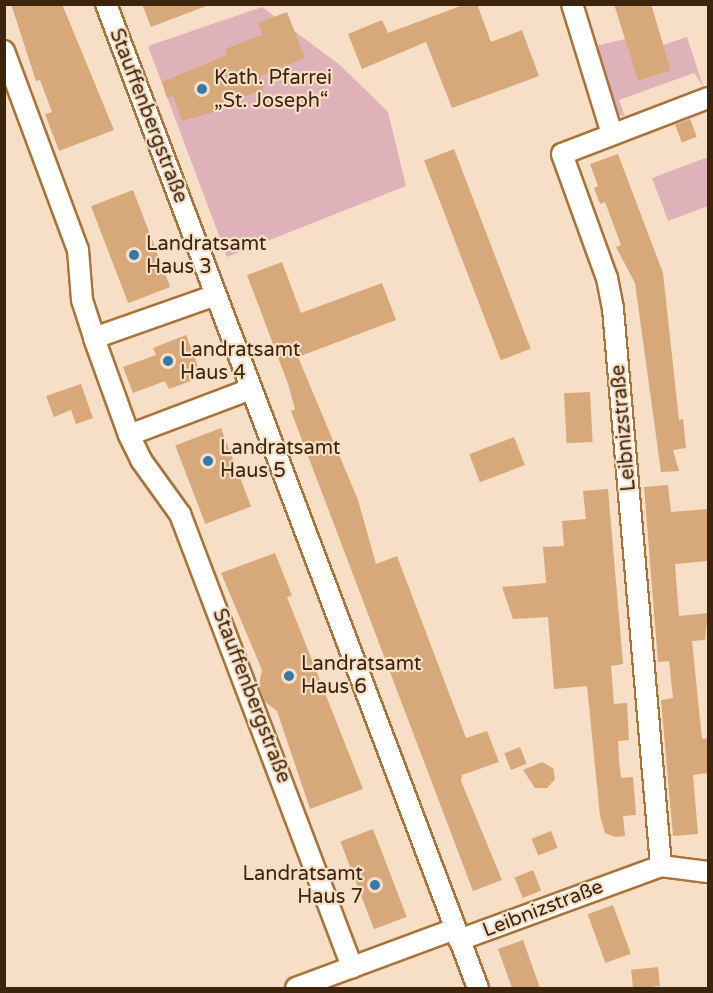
<!DOCTYPE html>
<html>
<head>
<meta charset="utf-8">
<style>
  body { margin:0 }
  #map { position:relative; width:713px; height:993px; overflow:hidden; background:#f7dfc7; font-family:"Varela Round",sans-serif }
  div>[style] { position:absolute }
  .green>* { inset:0; background:#dfb2ba }
  .building>* { inset:0; background:#d7a879; transform-origin:0 0 }
  .roads { filter:drop-shadow(2px 0 #aa7337) drop-shadow(-2px 0 #aa7337) drop-shadow(0 2px #aa7337) drop-shadow(0 -2px #aa7337) }
  .minor>* { height:20px; margin:-10px; padding:0 10px; transform-origin:10px; border-radius:10px; background:#fff }
  .dots>* { width:16px; height:16px; translate:-50% -50%; box-sizing:border-box; border:3px solid #f7dfc7; border-radius:50% }
  span { translate:-50% -50%; white-space:nowrap; text-align:center; line-height:1.15; -webkit-text-stroke:4.5px #f7dfc7; paint-order:stroke }
  .poi-label { font-size:20px; color:#3c250c }
  .left { translate:0 -50%; text-align:left }
  .right { translate:-100% -50%; text-align:right }
  .street-label { font-size:20px; color:#3c250c }
  .frame { position:absolute; inset:0; border:6px solid #3c250c; pointer-events:none }
</style>
</head>
<body>
<div id="map">
  <div class="green">
    <div style="clip-path:polygon(262px 7px,340px 65px,388px 112px,406px 186px,227px 257px,148px 46px)"></div>
    <div style="clip-path:polygon(687px 37px,703px 86px,694px 73px,619px 100px,625px 116px,618px 115px,595px 46px,625px 39px,638px 81px,671px 71px,663px 45px)"></div>
    <div style="clip-path:polygon(708px 157px,708px 206px,668px 221px,652px 178px)"></div>
  </div>
  <div class="building">
    <div style="clip-path:polygon(11px 4px,62px 4px,114px 130px,59px 151px,45px 114px,52px 112px,40px 80px,36px 81px)"></div>
    <div style="clip-path:polygon(142px 4px,205px 4px,206px 6px,151px 27px)"></div>
    <div style="clip-path:polygon(466px 4px,477px 4px,491px 42px,522px 30px,539px 76px,452px 108px,426px 42px,362px 69px,348px 34px,382px 20px,388px 33px)"></div>
    <div style="clip-path:polygon(614px 4px,651px 4px,671px 71px,638px 81px)"></div>
    <div style="clip-path:polygon(287px 12px,305px 58px,260px 76px,264px 89px,223px 104px,225px 109px,182px 121px,173px 96px,167px 98px,162px 82px,227px 55px,225px 49px,262px 35px,258px 23px)"></div>
    <div style="left:690px;top:119px;width:19px;height:16px;rotate:69deg"></div>
    <div style="left:454px;top:149px;width:214px;height:32px;rotate:69deg"></div>
    <div style="clip-path:polygon(618px 154px,663px 273px,679px 420px,683px 419px,686px 448px,673px 450px,679px 471px,661px 472px,635px 283px,616px 247px,621px 245px,605px 202px,600px 204px,594px 188px,598px 186px,590px 164px)"></div>
    <div style="left:133px;top:190px;width:104px;height:45px;rotate:69deg"></div>
    <div style="clip-path:polygon(282px 262px,301px 313px,382px 283px,396px 320px,298px 357px,358px 500px,376px 564px,397px 556px,466px 738px,487px 731px,499px 762px,462px 775px,461px 781px,502px 880px,473px 891px,291px 411px,295px 409px,288px 384px,247px 275px)"></div>
    <div style="clip-path:polygon(186px 335px,202px 377px,169px 389px,165px 381px,133px 393px,123px 367px,156px 355px,153px 348px)"></div>
    <div style="clip-path:polygon(81px 384px,93px 418px,76px 424px,71px 410px,54px 417px,46px 396px)"></div>
    <div style="left:590px;top:392px;width:50px;height:26px;rotate:87deg"></div>
    <div style="left:221px;top:428px;width:84px;height:49px;rotate:69deg"></div>
    <div style="left:514px;top:437px;width:30px;height:48px;rotate:69deg"></div>
    <div style="clip-path:polygon(668px 485px,671px 512px,708px 509px,708px 561px,675px 564px,679px 616px,708px 613px,705px 640px,692px 641px,702px 739px,708px 738px,708px 773px,693px 775px,698px 834px,673px 836px,661px 700px,673px 698px,669px 661px,658px 662px,644px 487px)"></div>
    <div style="clip-path:polygon(608px 489px,623px 664px,611px 666px,614px 704px,627px 703px,629px 740px,618px 741px,619px 759px,621px 778px,633px 777px,636px 815px,623px 816px,625px 836px,615px 837px,605px 833px,600px 816px,587px 686px,554px 689px,548px 617px,513px 619px,502px 587px,546px 583px,543px 547px,564px 546px,562px 521px,586px 519px,583px 491px)"></div>
    <div style="clip-path:polygon(275px 553px,292px 596px,287px 597px,363px 789px,310px 809px,277px 711px,265px 702px,259px 685px,262px 670px,221px 573px)"></div>
    <div style="left:520px;top:747px;width:18px;height:17px;rotate:68deg"></div>
    <div style="clip-path:polygon(542px 762px,553px 768px,555px 779px,547px 788px,535px 788px,523px 770px)"></div>
    <div style="left:373px;top:829px;width:94px;height:35px;rotate:69deg"></div>
    <div style="left:551px;top:831px;width:18px;height:21px;rotate:68deg"></div>
    <div style="left:533px;top:870px;width:22px;height:20px;rotate:68deg"></div>
    <div style="left:613px;top:905px;width:52px;height:27px;rotate:70deg"></div>
    <div style="clip-path:polygon(523px 940px,540px 988px,512px 988px,498px 949px)"></div>
    <div style="left:658px;top:967px;width:19px;height:27px;rotate:84deg"></div>
  </div>
  <div class="roads">
    <div class="minor">
      <div style="left:106px;top:4px;width:1052px;rotate:69.29deg"></div>
      <div style="left:572px;top:4px;width:136px;rotate:72.9deg"></div>
      <div style="left:4px;top:51px;width:212px;rotate:69.6deg"></div>
      <div style="left:78px;top:250px;width:50px;rotate:85.4deg"></div>
      <div style="left:82px;top:300px;width:40px;rotate:72deg"></div>
      <div style="left:94px;top:338px;width:129px;rotate:-19.4deg"></div>
      <div style="left:708px;top:98px;width:156px;rotate:159deg"></div>
      <div style="left:562px;top:154px;width:132px;rotate:70.1deg"></div>
      <div style="left:607px;top:278px;width:32px;rotate:79deg"></div>
      <div style="left:613px;top:309px;width:559px;rotate:85.07deg"></div>
      <div style="left:661px;top:866px;width:47px;rotate:7.3deg"></div>
      <div style="left:94px;top:338px;width:103px;rotate:70.2deg"></div>
      <div style="left:129px;top:435px;width:130px;rotate:-20.7deg"></div>
      <div style="left:129px;top:435px;width:28px;rotate:64deg"></div>
      <div style="left:141px;top:460px;width:67px;rotate:54.2deg"></div>
      <div style="left:180px;top:514px;width:485px;rotate:69.2deg"></div>
      <div style="left:459px;top:940px;width:215px;rotate:-20.1deg"></div>
      <div style="left:296px;top:988px;width:170px;rotate:-20.4deg"></div>
    </div>
  </div>
  <div class="dots">
    <div style="left:202px;top:89px;background:#3578ae"></div>
    <div style="left:134px;top:255px;background:#3578ae"></div>
    <div style="left:168px;top:361px;background:#3578ae"></div>
    <div style="left:208px;top:461px;background:#3578ae"></div>
    <div style="left:289px;top:676px;background:#3578ae"></div>
    <div style="left:375px;top:885px;background:#3578ae"></div>
  </div>
  <div class="poi-label">
    <span class="left" style="left:214px;top:90px">Kath. Pfarrei<br>„St. Joseph“</span>
    <span class="left" style="left:146px;top:256px">Landratsamt<br>Haus 3</span>
    <span class="left" style="left:180px;top:362px">Landratsamt<br>Haus 4</span>
    <span class="left" style="left:220px;top:460px">Landratsamt<br>Haus 5</span>
    <span class="left" style="left:301px;top:676px">Landratsamt<br>Haus 6</span>
    <span class="right" style="left:363px;top:886px">Landratsamt<br>Haus 7</span>
  </div>
  <div class="street-label">
    <span style="left:148px;top:116px;rotate:69deg">Stauffenbergstraße</span>
    <span style="left:624px;top:428px;rotate:-95deg">Leibnizstraße</span>
    <span style="left:251px;top:696px;rotate:69deg">Stauffenbergstraße</span>
    <span style="left:543px;top:909px;rotate:-21deg">Leibnizstraße</span>
  </div>
  <div class="frame"></div>
</div>
</body>
</html>
